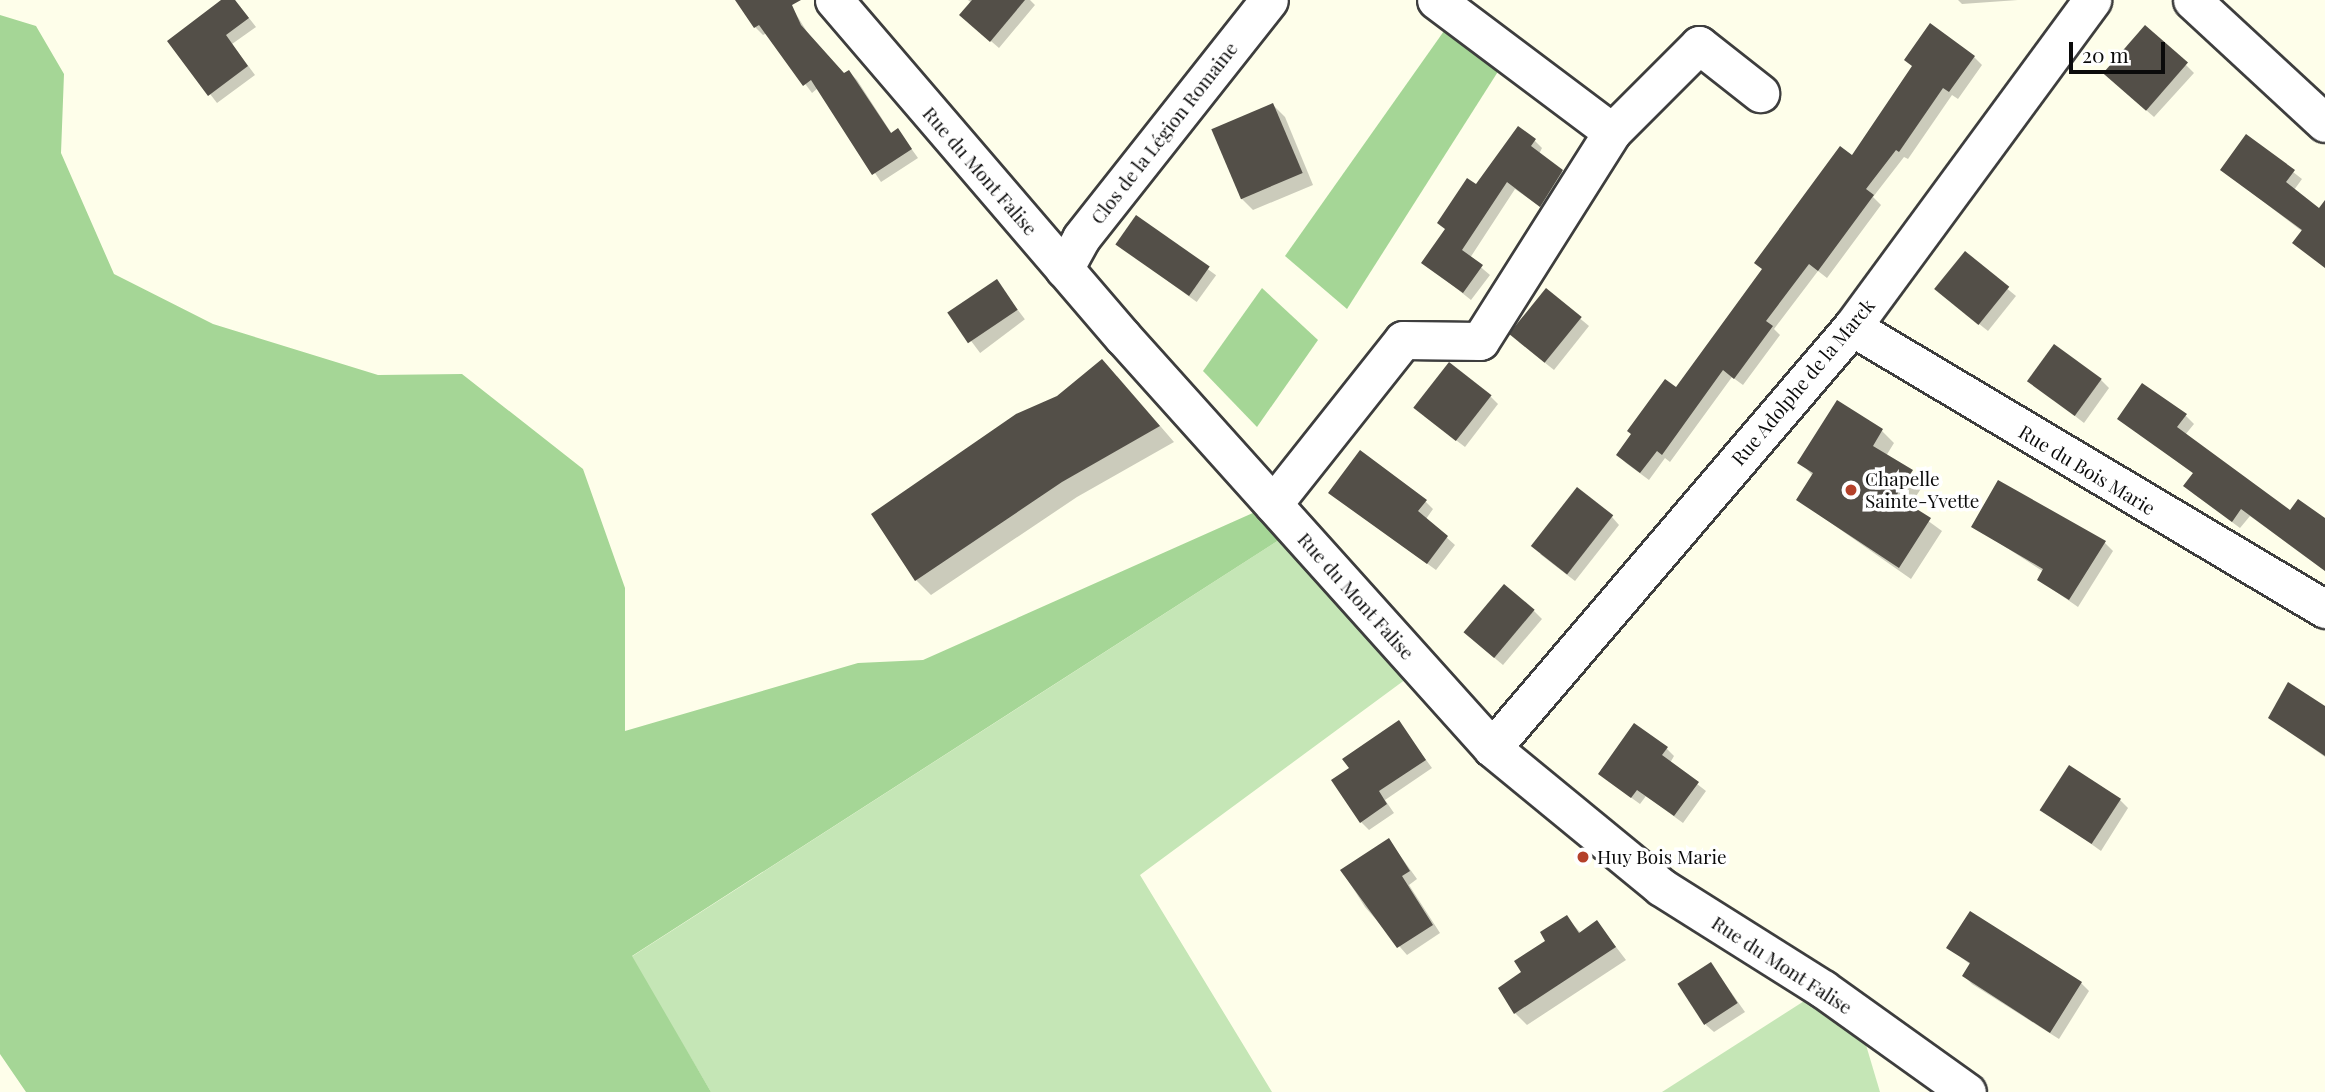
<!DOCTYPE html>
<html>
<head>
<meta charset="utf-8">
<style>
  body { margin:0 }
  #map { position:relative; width:2325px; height:1092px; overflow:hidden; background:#fefeea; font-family:"Playfair Display",serif }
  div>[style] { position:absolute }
  .green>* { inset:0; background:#c5e6b6 }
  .forest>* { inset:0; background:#a5d696 }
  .shadow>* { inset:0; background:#0003; transform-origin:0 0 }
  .building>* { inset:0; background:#534f48; transform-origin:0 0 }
  .roads { filter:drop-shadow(2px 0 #3e3e3e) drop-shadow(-2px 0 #3e3e3e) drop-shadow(0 2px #3e3e3e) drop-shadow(0 -2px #3e3e3e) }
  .minor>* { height:37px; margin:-18.5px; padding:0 18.5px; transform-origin:18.5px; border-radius:18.5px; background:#fff }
  .dots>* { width:19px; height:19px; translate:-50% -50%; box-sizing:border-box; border:4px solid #fff; border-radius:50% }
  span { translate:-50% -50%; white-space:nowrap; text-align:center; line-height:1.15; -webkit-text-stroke:7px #fff; paint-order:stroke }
  .street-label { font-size:19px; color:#0b0b0b }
  .poi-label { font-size:19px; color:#0b0b0b }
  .left { translate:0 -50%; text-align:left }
  .scale { position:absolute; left:2069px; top:42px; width:96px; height:32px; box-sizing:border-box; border:4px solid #0b0b0b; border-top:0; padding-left:9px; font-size:21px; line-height:24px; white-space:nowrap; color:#0b0b0b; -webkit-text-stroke:5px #fff; paint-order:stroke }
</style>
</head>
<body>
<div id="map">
  <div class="green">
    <div style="clip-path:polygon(1296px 529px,1421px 668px,1140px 875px,1272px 1092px,711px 1092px,631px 957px)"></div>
    <div style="clip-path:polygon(1823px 989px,1863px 1035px,1880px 1092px,1662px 1092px)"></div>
  </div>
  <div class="forest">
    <div style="clip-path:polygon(0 15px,36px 26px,64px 74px,61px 153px,114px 274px,213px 324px,378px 375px,462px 374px,583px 469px,625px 588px,625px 731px,858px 663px,923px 660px,1273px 504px,1296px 529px,632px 956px,711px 1092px,26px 1092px,0 1054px)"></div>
    <div style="clip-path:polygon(1444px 31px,1499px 70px,1347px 309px,1285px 256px)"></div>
    <div style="clip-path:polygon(1262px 288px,1318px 340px,1257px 427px,1203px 371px)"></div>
  </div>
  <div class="shadow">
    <div style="clip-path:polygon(223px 0,235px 0,256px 27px,232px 44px,255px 75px,217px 103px,169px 41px)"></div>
    <div style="clip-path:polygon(747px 0,774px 0,791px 6px,809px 35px,845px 75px,849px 72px,857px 80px,892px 134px,898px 130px,918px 158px,881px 182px,818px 88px,812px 93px,767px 33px,763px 35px,755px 27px,740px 5px)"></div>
    <div style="clip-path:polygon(968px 0,1030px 0,1035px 5px,999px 48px,970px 23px,972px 3px)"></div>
    <div style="clip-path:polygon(1958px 0,2018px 0,1962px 4px)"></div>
    <div style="clip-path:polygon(1974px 57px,1982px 65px,1958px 99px,1952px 95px,1908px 159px,1904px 157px,1873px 197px,1881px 205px,1827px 278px,1818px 271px,1774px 329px,1780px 335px,1743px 385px,1732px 377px,1670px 462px,1665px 458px,1649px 480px,1626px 463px,1618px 455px,1676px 389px,1852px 157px)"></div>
    <div style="clip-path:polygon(2186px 65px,2194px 73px,2154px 117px,2113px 81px)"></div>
    <div style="clip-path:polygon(1273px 105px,1285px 117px,1313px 185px,1253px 210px,1241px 198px)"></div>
    <div style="clip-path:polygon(2247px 136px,2302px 179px,2294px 190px,2325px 215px,2325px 268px,2303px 232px,2222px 170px)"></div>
    <div style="clip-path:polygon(1534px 140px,1542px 148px,1539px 154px,1570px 179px,1549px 213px,1515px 189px,1470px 258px,1490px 275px,1471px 300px,1423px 262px,1477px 186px)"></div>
    <div style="left:1136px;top:217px;width:99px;height:33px;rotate:36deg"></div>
    <div style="clip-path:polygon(1965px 254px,2016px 296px,1988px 331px,1945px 297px)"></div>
    <div style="left:996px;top:281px;width:48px;height:56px;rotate:53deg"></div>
    <div style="clip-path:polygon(1546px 290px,1589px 326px,1554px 370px,1519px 342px)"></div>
    <div style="clip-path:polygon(1117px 376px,1174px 442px,1077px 497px,931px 595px,916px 580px)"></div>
    <div style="clip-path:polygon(2101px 380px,2109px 388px,2084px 423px,2030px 381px)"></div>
    <div style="clip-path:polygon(1490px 396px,1498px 404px,1465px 447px,1424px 416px)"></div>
    <div style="clip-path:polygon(2186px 416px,2194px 424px,2185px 435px,2290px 512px,2325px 520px,2325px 571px,2250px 516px,2240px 528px,2194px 494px,2186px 486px,2194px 474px,2120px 419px)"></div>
    <div style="clip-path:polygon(1882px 431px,1894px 443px,1886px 456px,1924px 484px,1909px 507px,1942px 531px,1911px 579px,1798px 500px,1813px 476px,1800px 462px)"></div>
    <div style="clip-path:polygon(1330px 493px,1426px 502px,1433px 509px,1426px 519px,1455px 545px,1436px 570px)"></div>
    <div style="clip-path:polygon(1612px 517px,1619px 525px,1575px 581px,1540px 554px)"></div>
    <div style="clip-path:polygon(1973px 526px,2105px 543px,2113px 551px,2078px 607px,2039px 580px,2044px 572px)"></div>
    <div style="clip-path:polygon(1534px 611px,1542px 619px,1503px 665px,1473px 640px)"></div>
    <div style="clip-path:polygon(2325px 708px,2325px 757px,2270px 718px)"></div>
    <div style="clip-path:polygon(1399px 723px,1432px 768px,1385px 800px,1394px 813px,1369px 830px,1361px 822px,1351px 769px)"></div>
    <div style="clip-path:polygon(1666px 748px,1674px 756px,1670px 763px,1706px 791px,1683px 823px,1646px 796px,1640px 804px,1608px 781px)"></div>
    <div style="clip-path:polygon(2120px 800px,2128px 808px,2101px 851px,2042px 809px)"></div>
    <div style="clip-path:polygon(1389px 840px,1417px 879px,1409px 885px,1440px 933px,1407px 955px,1365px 907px,1342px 871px)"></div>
    <div style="clip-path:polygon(1566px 917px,1581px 933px,1597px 922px,1626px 960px,1527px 1025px,1515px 1013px,1523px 973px)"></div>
    <div style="clip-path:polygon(1949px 948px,2081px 983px,2089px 991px,2059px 1039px,1972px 984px,1964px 976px,1971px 965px)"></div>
    <div style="clip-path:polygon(1711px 964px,1745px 1012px,1714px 1032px,1706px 1025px)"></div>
  </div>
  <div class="building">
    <div style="clip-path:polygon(221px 0,235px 0,249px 18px,226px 35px,248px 66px,208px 96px,167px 41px)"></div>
    <div style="clip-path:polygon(735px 0,801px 0,792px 5px,801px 25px,844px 73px,849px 70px,891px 133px,898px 128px,912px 149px,872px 175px,811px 80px,803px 86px,759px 25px,754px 28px)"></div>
    <div style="clip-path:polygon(972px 0,1025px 0,990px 42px,959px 15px)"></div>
    <div style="clip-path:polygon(1930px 23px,1975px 56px,1949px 92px,1943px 88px,1899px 152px,1896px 150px,1866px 189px,1874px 195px,1818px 271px,1809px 264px,1766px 321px,1773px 326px,1734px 379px,1723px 370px,1662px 455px,1657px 451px,1640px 473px,1616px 455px,1631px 434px,1627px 431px,1665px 379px,1676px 387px,1762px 269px,1754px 263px,1840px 146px,1852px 155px,1912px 66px,1904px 60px)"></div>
    <div style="left:2145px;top:25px;width:57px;height:64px;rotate:41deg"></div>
    <div style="left:1273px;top:103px;width:76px;height:67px;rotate:67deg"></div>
    <div style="clip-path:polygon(1518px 126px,1536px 139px,1531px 146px,1563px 170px,1540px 207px,1507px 182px,1462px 250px,1483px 265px,1463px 293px,1421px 263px,1445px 229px,1437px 223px,1467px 178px,1476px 184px)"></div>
    <div style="clip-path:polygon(2246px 134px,2295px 170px,2286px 182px,2319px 208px,2325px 200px,2325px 268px,2292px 243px,2302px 230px,2220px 170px)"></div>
    <div style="left:1136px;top:215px;width:90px;height:36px;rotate:35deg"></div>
    <div style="left:1965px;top:251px;width:57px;height:49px;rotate:39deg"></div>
    <div style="left:997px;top:279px;width:37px;height:60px;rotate:56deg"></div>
    <div style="left:1546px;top:288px;width:46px;height:59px;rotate:39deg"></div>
    <div style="left:2054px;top:344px;width:59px;height:46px;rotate:36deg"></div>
    <div style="clip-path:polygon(1102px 359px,1160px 426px,1062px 482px,915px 581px,871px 514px,1016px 414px,1057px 396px)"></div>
    <div style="left:1449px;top:362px;width:54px;height:58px;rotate:38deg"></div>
    <div style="clip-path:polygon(2142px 383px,2187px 414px,2177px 427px,2290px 510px,2298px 499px,2325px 518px,2325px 571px,2241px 509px,2232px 522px,2183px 486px,2193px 473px,2117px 419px)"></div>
    <div style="clip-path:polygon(1837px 400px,1883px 429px,1873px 446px,1913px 470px,1896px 496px,1931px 518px,1899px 568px,1796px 500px,1813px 473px,1797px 463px)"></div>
    <div style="clip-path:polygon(1360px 450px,1427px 500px,1418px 511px,1448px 536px,1427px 564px,1328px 493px)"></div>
    <div style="clip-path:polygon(1998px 480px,2106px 541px,2069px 600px,2037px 580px,2043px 569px,1971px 527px)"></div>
    <div style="left:1577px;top:487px;width:46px;height:75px;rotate:38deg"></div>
    <div style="left:1504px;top:584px;width:40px;height:63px;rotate:40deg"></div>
    <div style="clip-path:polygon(2288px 682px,2325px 706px,2325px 756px,2268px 718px)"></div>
    <div style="clip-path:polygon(1399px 720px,1426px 760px,1379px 791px,1387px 804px,1360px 823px,1331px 780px,1349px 768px,1342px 759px)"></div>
    <div style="clip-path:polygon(1634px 723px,1668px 747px,1662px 755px,1699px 782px,1674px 816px,1637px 790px,1631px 798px,1598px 774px)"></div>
    <div style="left:2069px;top:765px;width:62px;height:54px;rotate:33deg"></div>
    <div style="clip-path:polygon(1389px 838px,1410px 871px,1402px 876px,1433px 925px,1397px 948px,1340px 870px)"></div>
    <div style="clip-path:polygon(1970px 911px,2082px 982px,2050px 1033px,1962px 976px,1970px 963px,1946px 948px)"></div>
    <div style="clip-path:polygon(1567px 915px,1579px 933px,1597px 920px,1616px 947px,1514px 1014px,1498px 988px,1521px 972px,1514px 961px,1545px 941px,1540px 932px)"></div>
    <div style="left:1711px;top:962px;width:49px;height:40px;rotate:57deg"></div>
  </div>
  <div class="roads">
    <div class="minor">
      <div style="left:834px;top:0;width:444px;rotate:49.4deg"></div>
      <div style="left:1123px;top:337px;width:552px;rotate:48.08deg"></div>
      <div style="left:1492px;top:748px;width:219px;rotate:39.4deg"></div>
      <div style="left:1661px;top:887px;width:191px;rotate:32.2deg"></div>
      <div style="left:1823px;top:989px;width:177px;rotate:35.6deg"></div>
      <div style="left:2192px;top:0;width:181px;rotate:42.8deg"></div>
      <div style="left:1612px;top:132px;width:123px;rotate:-45deg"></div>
      <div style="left:1699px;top:45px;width:78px;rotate:38.2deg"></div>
      <div style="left:1064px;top:269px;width:35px;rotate:-61deg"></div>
      <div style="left:1081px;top:238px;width:303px;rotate:-51.7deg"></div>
      <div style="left:1852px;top:327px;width:551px;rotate:30.8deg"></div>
      <div style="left:1273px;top:504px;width:209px;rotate:-51.6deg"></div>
      <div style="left:1403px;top:340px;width:77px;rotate:0.7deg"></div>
      <div style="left:1480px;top:341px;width:247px;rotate:-57.7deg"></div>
      <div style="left:1612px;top:132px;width:220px;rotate:-143.1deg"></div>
      <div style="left:1492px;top:748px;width:554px;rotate:-49.47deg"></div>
      <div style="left:1852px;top:327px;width:406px;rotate:-53.7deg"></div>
    </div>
  </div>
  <div class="dots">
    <div style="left:1851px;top:490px;background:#b4412a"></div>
    <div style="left:1583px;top:857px;background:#b4412a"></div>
  </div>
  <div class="street-label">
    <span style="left:1164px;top:133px;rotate:-52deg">Clos de la Légion Romaine</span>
    <span style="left:980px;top:171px;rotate:49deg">Rue du Mont Falise</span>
    <span style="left:1803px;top:382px;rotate:-50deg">Rue Adolphe de la Marck</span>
    <span style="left:2087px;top:470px;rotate:31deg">Rue du Bois Marie</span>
    <span style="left:1356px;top:596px;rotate:48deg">Rue du Mont Falise</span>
    <span style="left:1782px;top:965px;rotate:33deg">Rue du Mont Falise</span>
  </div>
  <div class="poi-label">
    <span class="left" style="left:1865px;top:490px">Chapelle<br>Sainte-Yvette</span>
    <span class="left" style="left:1597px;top:857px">Huy Bois Marie</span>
  </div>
  <div class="scale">20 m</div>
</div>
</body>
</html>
